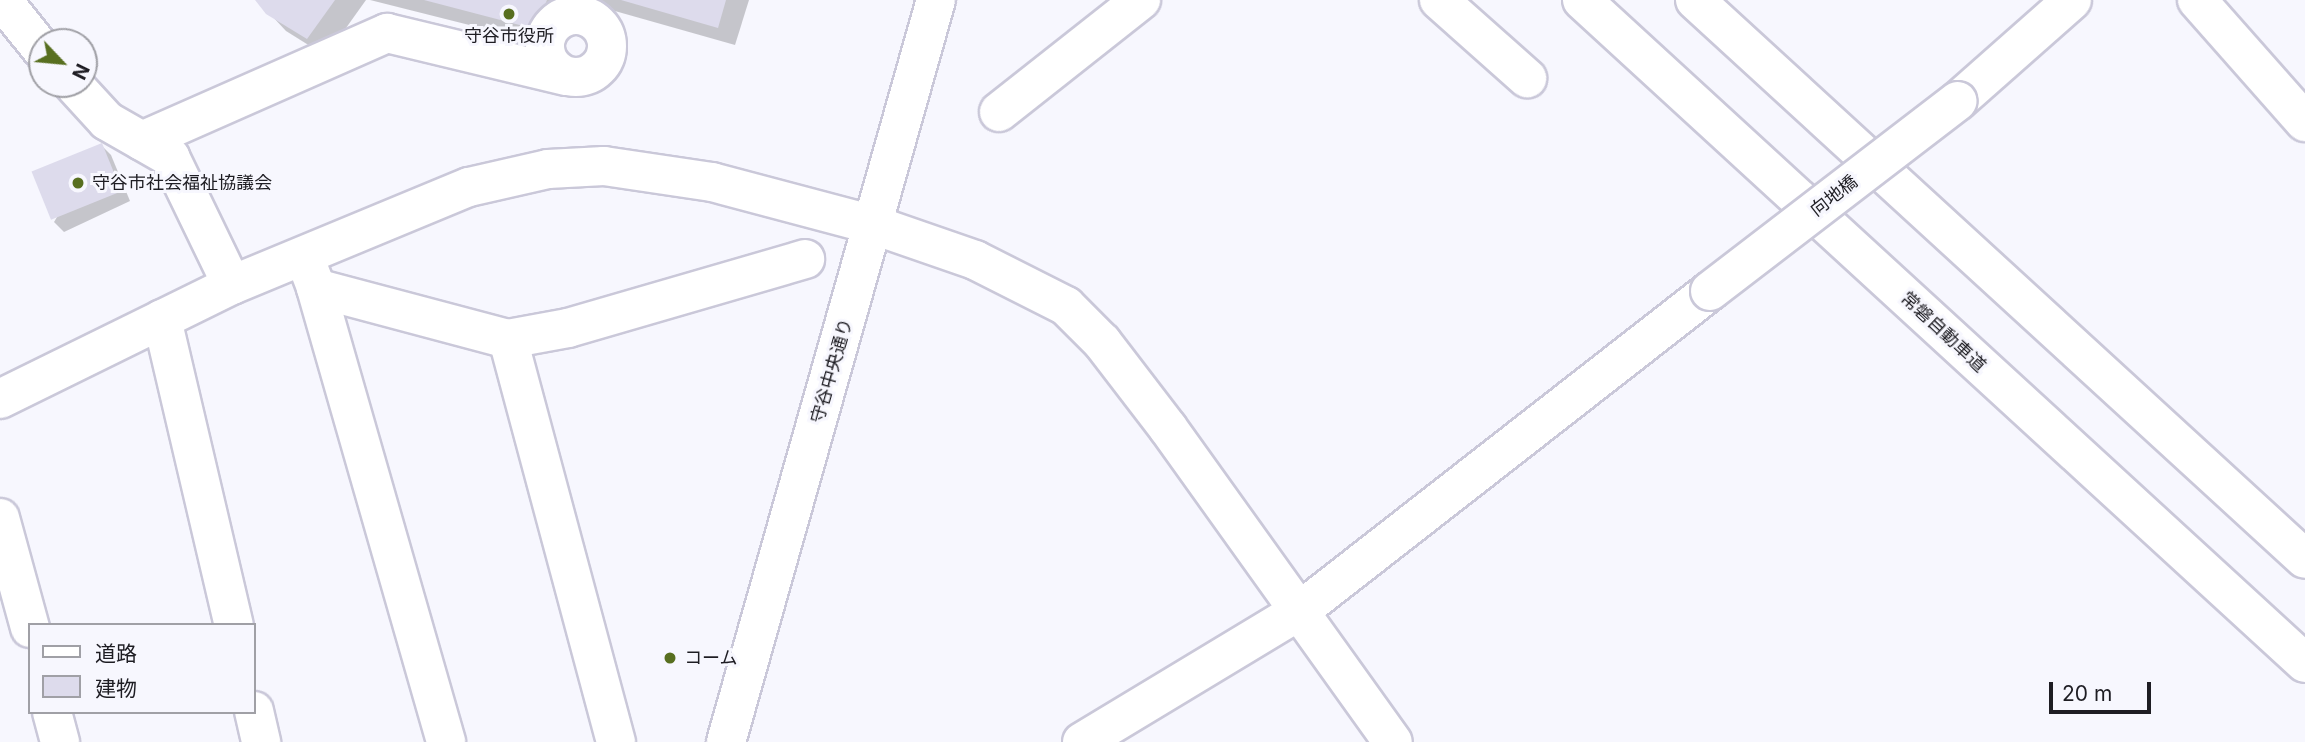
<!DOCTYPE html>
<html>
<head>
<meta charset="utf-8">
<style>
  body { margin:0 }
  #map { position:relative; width:2305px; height:742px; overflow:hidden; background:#f7f7fe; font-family:Inter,"Noto Sans JP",sans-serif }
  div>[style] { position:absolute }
  .shadow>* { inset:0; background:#0003 }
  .building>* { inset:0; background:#dddbec; transform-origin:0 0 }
  .roads { filter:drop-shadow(2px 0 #cac8d9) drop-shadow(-2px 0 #cac8d9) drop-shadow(0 2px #cac8d9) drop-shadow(0 -2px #cac8d9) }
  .minor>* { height:38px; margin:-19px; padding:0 19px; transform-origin:19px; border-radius:19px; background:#fff }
  .minor>.ring { margin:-19px; padding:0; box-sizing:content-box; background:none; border:38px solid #fff; border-radius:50% }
  .major>* { height:38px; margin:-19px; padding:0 19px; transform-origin:19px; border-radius:19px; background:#fff }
  .highway>* { height:38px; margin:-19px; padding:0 19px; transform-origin:19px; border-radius:19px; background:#fff }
  .bridges { filter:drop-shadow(2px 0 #cac8d9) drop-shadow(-2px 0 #cac8d9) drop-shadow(0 2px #cac8d9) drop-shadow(0 -2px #cac8d9) }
  .minor-bridge>* { height:38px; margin:-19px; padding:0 19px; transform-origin:19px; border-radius:19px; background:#fff }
  .dots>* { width:19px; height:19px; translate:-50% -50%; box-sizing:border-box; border:4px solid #f7f7fe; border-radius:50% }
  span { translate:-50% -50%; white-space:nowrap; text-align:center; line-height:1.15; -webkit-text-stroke:6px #f7f7fe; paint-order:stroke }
  .poi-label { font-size:18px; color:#1e1d23 }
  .left { translate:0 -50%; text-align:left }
  .street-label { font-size:18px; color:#1e1d23 }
  .legend { position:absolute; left:28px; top:623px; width:228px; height:91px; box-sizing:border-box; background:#f7f7fe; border:2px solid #a0a0a6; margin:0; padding:9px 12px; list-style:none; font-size:21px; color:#1e1d23 }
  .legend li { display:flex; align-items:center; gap:14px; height:35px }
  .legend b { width:35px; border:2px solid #a0a0a6 }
  .north { position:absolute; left:28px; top:28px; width:70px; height:70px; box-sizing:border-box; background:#f7f7fe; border:2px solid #a0a0a6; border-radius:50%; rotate:116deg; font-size:19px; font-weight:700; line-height:28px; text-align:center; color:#1e1d23 }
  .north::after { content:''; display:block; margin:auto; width:24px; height:32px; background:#586f20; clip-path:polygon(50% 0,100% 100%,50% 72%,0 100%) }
  .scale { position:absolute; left:2049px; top:682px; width:102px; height:32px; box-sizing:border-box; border:4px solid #1e1d23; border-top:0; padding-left:9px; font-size:21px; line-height:24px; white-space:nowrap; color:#1e1d23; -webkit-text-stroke:5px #f7f7fe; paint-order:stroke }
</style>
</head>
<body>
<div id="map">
  <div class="shadow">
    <div style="clip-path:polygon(257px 0,366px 0,326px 56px,286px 31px)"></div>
    <div style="clip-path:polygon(370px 0,571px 0,553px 46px)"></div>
    <div style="clip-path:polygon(576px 0,749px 0,735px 45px)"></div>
    <div style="clip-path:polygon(101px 145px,111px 155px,130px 201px,64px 232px,54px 222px)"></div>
  </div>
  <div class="building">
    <div style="clip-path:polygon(255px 0,335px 0,307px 39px,266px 14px)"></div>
    <div style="clip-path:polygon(424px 0,547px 0,535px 29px)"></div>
    <div style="clip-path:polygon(621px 0,726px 0,718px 28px)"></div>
    <div style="left:102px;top:143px;width:52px;height:76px;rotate:68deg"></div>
  </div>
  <div class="roads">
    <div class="minor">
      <div style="left:2px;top:0;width:64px;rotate:51.3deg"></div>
      <div style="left:1439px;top:0;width:118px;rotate:41.6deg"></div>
      <div style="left:2197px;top:0;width:163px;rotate:48.5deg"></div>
      <div class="ring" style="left:545px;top:15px;width:24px;height:24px"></div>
      <div style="left:73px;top:84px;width:50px;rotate:47.4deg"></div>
      <div style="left:107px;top:121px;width:73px;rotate:29.7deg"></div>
      <div style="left:170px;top:157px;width:142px;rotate:64.2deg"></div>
      <div style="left:1958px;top:101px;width:152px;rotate:-41.5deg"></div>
      <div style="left:999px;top:112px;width:181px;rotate:-38.3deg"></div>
      <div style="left:142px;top:141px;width:268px;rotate:-23.8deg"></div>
      <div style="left:387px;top:33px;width:184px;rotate:13.5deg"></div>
      <div style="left:304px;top:256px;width:34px;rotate:69deg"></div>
      <div style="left:316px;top:288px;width:199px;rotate:14.9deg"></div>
      <div style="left:508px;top:339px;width:61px;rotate:-10.4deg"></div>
      <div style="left:568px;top:328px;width:247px;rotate:-16.2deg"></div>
      <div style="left:316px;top:288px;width:472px;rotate:74deg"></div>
      <div style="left:162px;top:319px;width:314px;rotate:76.8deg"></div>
      <div style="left:508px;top:339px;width:417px;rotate:75deg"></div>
      <div style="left:0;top:399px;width:258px;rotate:-26.2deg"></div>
      <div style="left:232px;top:285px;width:256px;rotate:-22.5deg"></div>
      <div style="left:469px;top:187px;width:81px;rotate:-12.8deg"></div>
      <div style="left:548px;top:169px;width:56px;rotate:-3.1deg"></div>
      <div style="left:604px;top:166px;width:109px;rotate:8.4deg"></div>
      <div style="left:712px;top:182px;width:168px;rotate:14.9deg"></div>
      <div style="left:874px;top:225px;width:107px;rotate:19.1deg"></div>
      <div style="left:975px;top:260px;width:102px;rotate:26.8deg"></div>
      <div style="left:1066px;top:306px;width:51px;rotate:45deg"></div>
      <div style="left:1102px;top:342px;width:108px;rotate:52.5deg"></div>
      <div style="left:1168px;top:428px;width:386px;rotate:54.4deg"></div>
      <div style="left:0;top:518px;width:114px;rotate:74.7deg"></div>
      <div style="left:254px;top:711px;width:32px;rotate:77deg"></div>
      <div style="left:52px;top:712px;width:31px;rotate:75deg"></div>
      <div style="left:1082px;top:742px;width:256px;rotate:-31.1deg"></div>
      <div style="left:1301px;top:610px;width:519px;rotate:-37.95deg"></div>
    </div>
    <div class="major">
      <div style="left:726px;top:742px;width:771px;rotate:-74.2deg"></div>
    </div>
    <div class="highway">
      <div style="left:1582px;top:0;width:981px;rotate:42.52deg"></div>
      <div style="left:1695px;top:0;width:827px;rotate:42.5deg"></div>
    </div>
  </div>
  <div class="bridges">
    <div class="minor-bridge">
      <div style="left:1710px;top:291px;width:312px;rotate:-37.5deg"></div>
    </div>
  </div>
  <div class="dots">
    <div style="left:509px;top:14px;background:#586f20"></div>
    <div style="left:78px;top:183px;background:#586f20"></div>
    <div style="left:670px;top:658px;background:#586f20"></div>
  </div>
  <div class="poi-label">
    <span style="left:509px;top:36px">守谷市役所</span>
    <span class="left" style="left:92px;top:183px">守谷市社会福祉協議会</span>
    <span class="left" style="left:684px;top:658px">コーム</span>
  </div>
  <div class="street-label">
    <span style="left:1834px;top:196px;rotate:-38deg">向地橋</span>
    <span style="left:1943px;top:332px;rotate:43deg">常磐自動車道</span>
    <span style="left:832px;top:371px;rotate:-74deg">守谷中央通り</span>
  </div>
  <ul class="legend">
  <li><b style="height:9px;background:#fff"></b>道路</li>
  <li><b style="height:19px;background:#dddbec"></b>建物</li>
  </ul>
  <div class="north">N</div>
  <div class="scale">20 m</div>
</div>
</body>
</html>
